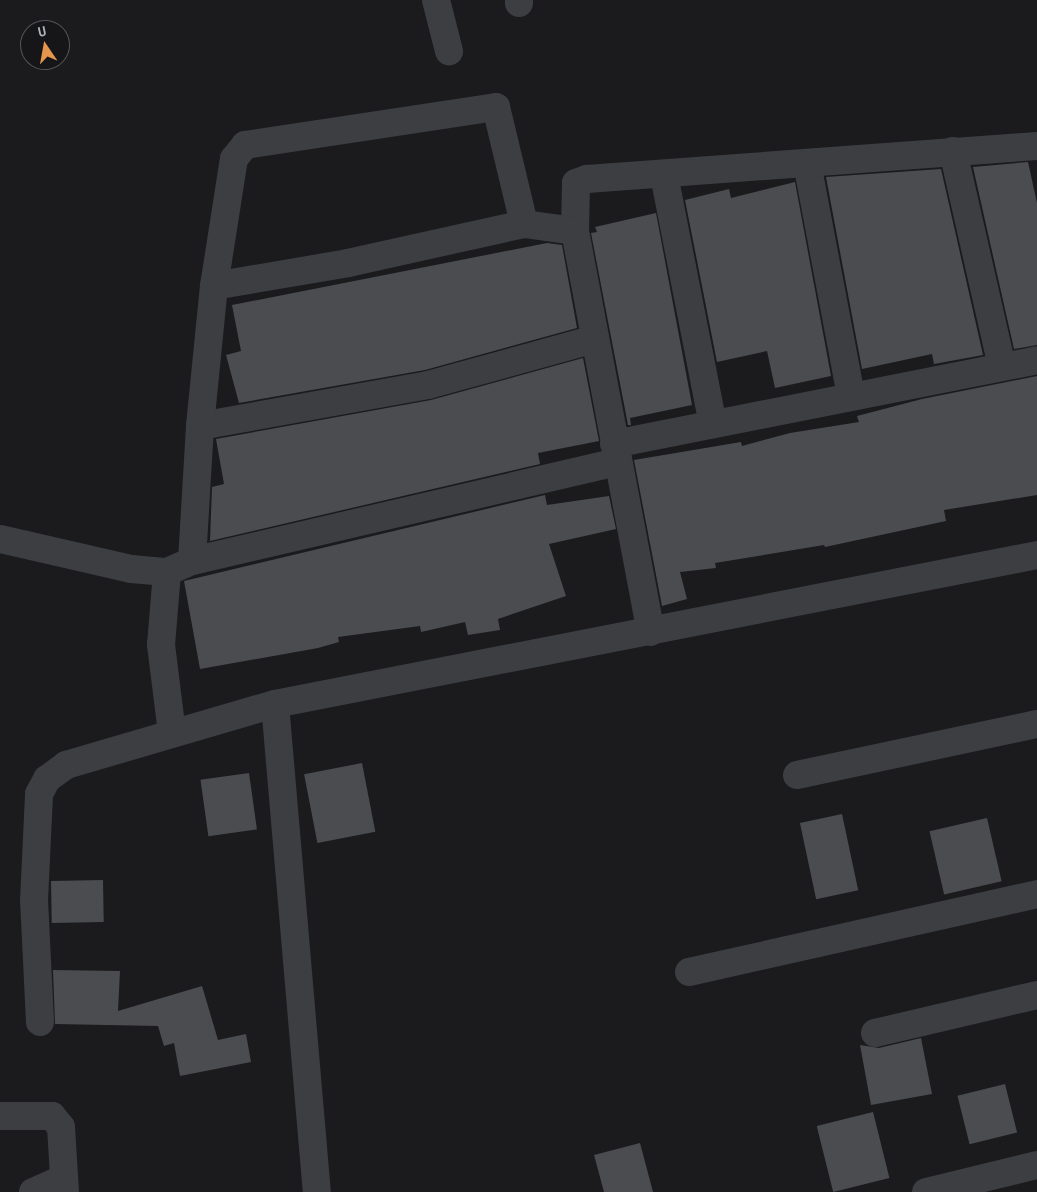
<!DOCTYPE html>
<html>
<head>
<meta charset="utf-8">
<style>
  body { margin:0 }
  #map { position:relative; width:1037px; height:1192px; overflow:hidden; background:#1b1b1d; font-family:"Archivo Narrow",sans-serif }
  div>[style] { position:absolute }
  .building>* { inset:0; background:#4a4c4f; transform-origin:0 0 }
  .minor>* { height:28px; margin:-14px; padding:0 14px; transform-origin:14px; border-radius:14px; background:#3c3e42 }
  span { translate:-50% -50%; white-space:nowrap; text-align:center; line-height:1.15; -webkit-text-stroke:4px #161618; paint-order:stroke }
  .north { position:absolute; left:20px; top:20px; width:50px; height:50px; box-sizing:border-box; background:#161618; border:1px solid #535659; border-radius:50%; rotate:348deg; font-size:14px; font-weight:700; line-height:20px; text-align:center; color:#afb5bb }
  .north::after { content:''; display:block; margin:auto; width:18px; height:22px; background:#e4974c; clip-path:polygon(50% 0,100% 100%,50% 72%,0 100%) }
</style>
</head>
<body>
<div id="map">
  <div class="building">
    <div style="clip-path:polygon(1028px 162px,1037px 203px,1037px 345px,1014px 349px,973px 167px)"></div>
    <div style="clip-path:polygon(941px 169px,983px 355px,934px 364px,932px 354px,862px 369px,826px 177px)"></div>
    <div style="clip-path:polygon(795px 182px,831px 376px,775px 388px,767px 351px,717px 362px,685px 200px,729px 189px,731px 198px)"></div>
    <div style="clip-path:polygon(656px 213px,692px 405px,630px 418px,631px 425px,628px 425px,591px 233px,597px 232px,595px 227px)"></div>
    <div style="clip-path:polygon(547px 243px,562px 245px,577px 328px,425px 370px,239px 403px,226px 355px,241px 351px,232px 305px)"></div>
    <div style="clip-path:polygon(583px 358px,599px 441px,538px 453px,540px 464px,210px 541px,212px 487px,224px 484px,216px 439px,431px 400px)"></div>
    <div style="clip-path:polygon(1037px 376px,1037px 495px,944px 510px,946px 521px,825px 547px,824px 545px,715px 563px,716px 568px,680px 572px,687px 599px,662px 606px,634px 460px,741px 442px,742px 446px,790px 433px,859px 422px,857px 416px,922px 399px)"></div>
    <div style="clip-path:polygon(545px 495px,547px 505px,609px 496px,616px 529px,549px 544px,566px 596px,498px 619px,500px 630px,468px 635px,465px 622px,421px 632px,420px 626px,338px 637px,339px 642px,318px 648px,200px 669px,184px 581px)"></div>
    <div style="left:362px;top:763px;width:70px;height:59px;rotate:79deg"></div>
    <div style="left:249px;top:773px;width:57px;height:49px;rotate:82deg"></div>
    <div style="left:842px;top:814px;width:78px;height:43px;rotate:78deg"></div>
    <div style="left:987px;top:818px;width:65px;height:59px;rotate:77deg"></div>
    <div style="left:103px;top:880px;width:42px;height:52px;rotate:89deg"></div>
    <div style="clip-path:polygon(53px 970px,120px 971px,118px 1011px,202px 986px,218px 1040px,246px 1034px,251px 1062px,180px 1076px,174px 1043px,164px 1046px,158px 1026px,55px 1024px)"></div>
    <div style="clip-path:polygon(921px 1038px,932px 1094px,871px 1105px,860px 1045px,879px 1048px)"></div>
    <div style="left:1005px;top:1084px;width:50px;height:49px;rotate:76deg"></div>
    <div style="left:873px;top:1112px;width:68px;height:58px;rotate:76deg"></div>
    <div style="clip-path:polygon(640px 1143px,653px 1192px,604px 1192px,594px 1155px)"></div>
  </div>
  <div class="minor">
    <div style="left:436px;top:0;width:53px;rotate:75.7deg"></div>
    <div style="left:519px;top:0;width:3px;rotate:90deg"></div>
    <div style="left:953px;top:151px;width:221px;rotate:77.2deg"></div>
    <div style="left:807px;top:163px;width:237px;rotate:79.3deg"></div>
    <div style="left:664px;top:175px;width:254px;rotate:78.9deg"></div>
    <div style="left:575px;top:231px;width:48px;rotate:-88.8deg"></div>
    <div style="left:576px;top:183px;width:12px;rotate:-20deg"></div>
    <div style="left:587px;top:179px;width:451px;rotate:-4.2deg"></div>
    <div style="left:214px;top:286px;width:136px;rotate:-9.7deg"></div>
    <div style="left:348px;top:263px;width:180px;rotate:-12.5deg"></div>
    <div style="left:524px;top:224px;width:51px;rotate:7.8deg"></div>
    <div style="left:575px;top:231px;width:408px;rotate:79.3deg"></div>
    <div style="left:200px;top:426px;width:232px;rotate:-10.2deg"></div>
    <div style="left:428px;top:385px;width:173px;rotate:-15.4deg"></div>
    <div style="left:614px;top:444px;width:431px;rotate:-11.2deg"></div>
    <div style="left:0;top:539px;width:134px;rotate:12.9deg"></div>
    <div style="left:131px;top:569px;width:36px;rotate:5deg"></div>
    <div style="left:192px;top:561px;width:135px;rotate:-86.6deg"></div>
    <div style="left:200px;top:426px;width:141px;rotate:-84.3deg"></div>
    <div style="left:214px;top:286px;width:129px;rotate:-81.1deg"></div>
    <div style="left:234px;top:159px;width:18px;rotate:-52deg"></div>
    <div style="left:245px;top:145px;width:254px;rotate:-8.6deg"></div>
    <div style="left:496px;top:107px;width:120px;rotate:76.5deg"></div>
    <div style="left:275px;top:704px;width:490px;rotate:85.1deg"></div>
    <div style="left:172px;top:733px;width:89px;rotate:-97.1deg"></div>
    <div style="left:161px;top:645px;width:73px;rotate:-85.3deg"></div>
    <div style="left:167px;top:572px;width:27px;rotate:-24deg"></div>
    <div style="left:192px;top:561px;width:436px;rotate:-13.1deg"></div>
    <div style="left:797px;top:775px;width:245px;rotate:-12deg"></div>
    <div style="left:689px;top:972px;width:357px;rotate:-12.6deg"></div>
    <div style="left:40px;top:1022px;width:121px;rotate:-92.8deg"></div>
    <div style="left:34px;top:901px;width:107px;rotate:-87.3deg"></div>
    <div style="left:39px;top:794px;width:17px;rotate:-62deg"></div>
    <div style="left:47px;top:779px;width:24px;rotate:-36deg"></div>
    <div style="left:66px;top:765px;width:218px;rotate:-16.3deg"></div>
    <div style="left:275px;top:704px;width:776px;rotate:-11.06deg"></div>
    <div style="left:875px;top:1033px;width:166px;rotate:-13.2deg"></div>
    <div style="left:0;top:1116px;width:52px"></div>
    <div style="left:52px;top:1116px;width:14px;rotate:51deg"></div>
    <div style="left:61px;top:1127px;width:65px;rotate:86.5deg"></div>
    <div style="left:33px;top:1192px;width:34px;rotate:-24deg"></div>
    <div style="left:926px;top:1192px;width:114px;rotate:-13.7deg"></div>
  </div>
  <div class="north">U</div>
</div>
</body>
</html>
